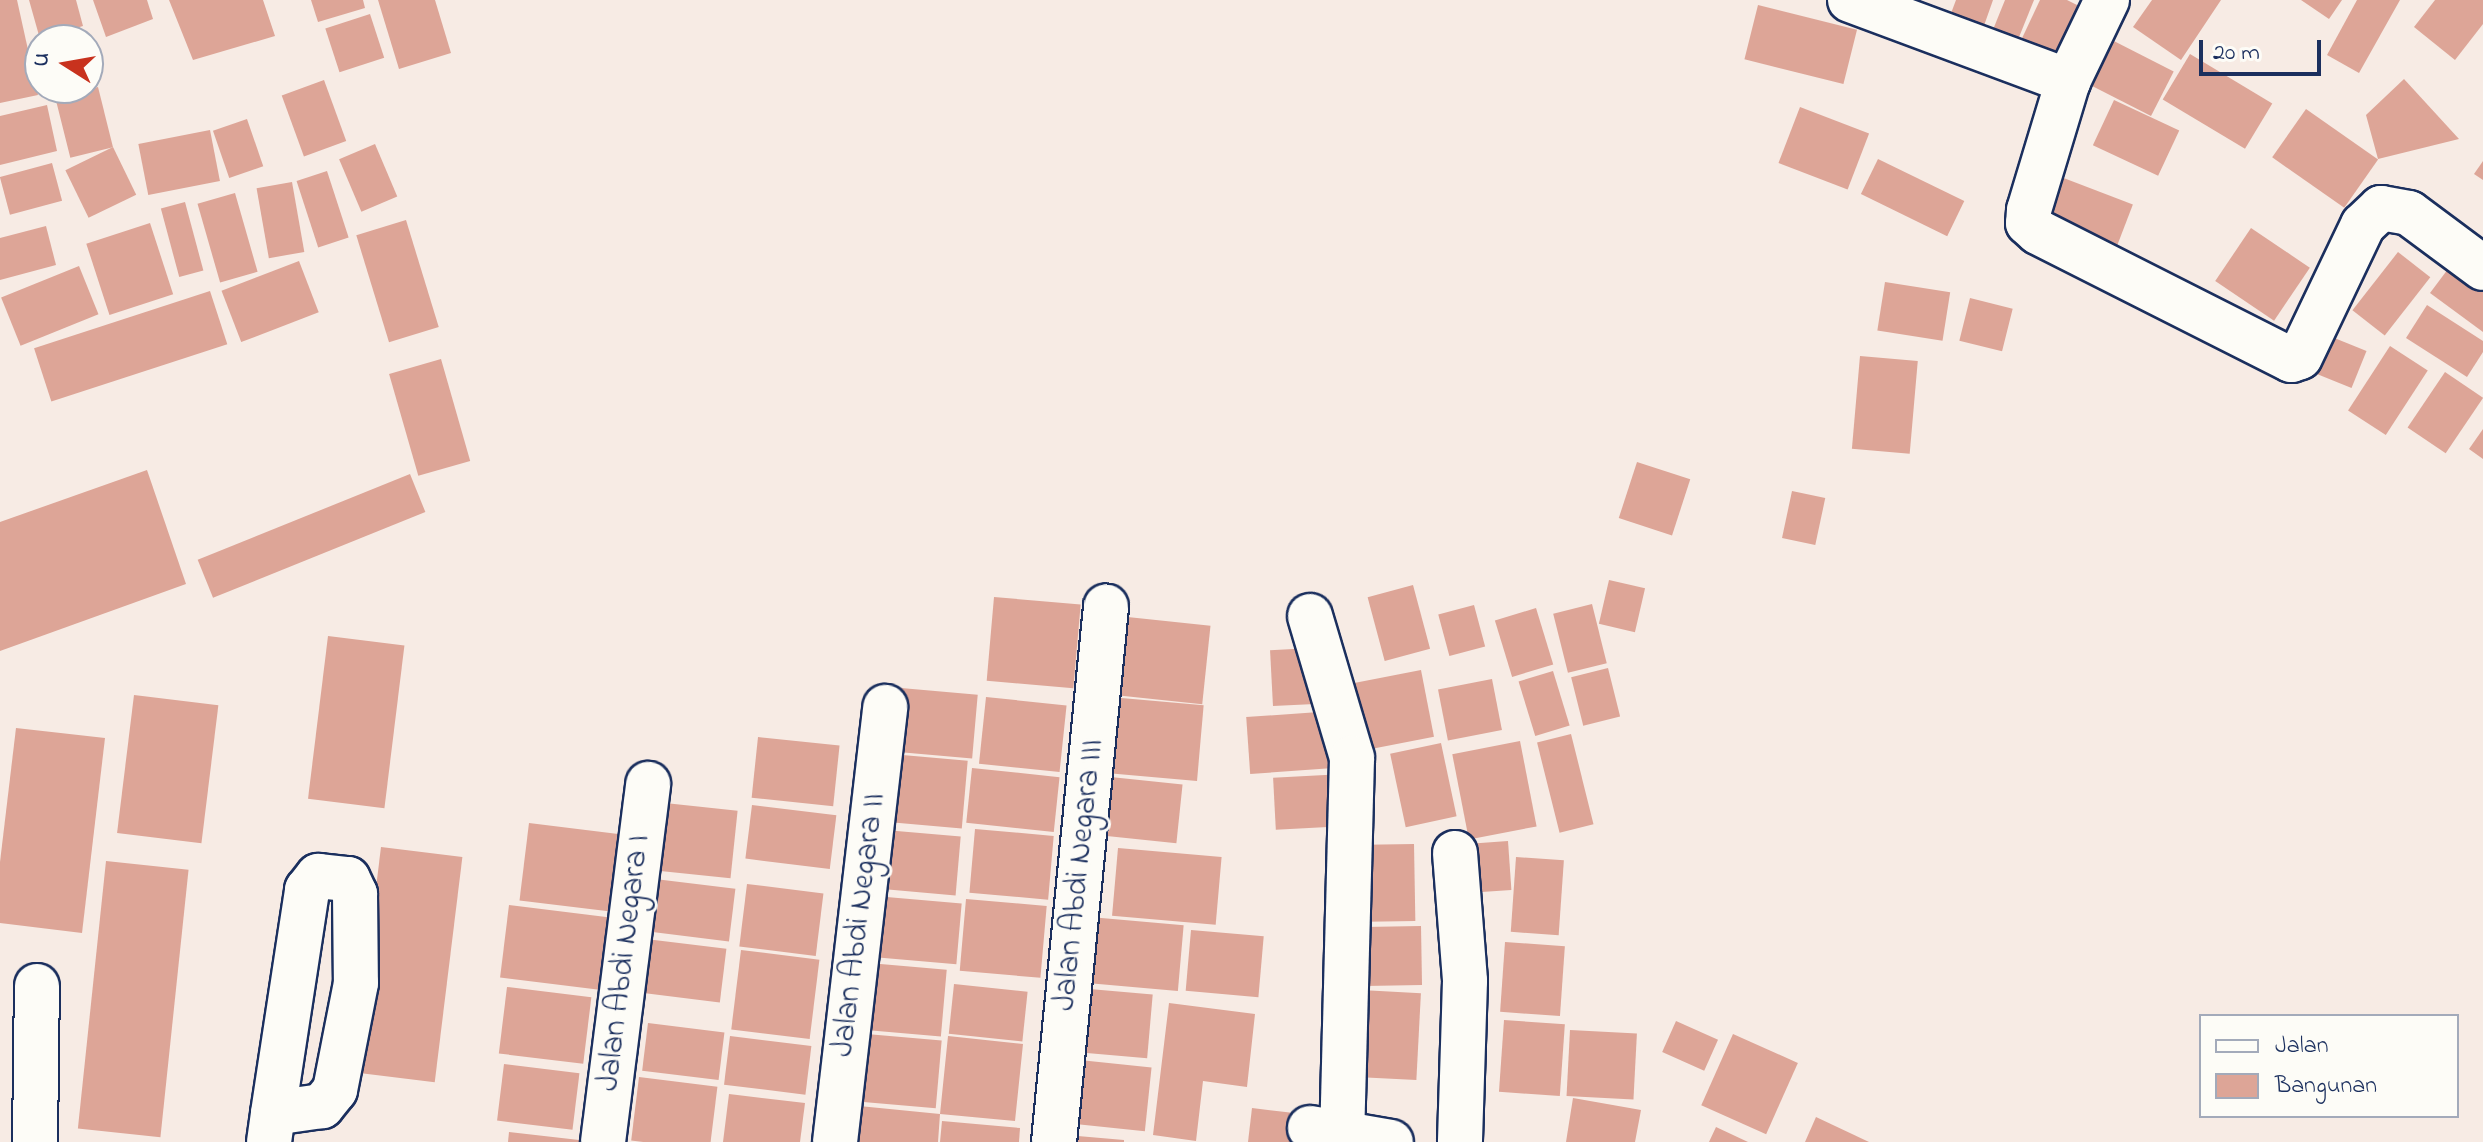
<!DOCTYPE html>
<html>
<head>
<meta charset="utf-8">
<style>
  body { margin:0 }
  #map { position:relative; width:2483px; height:1142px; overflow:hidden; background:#f7ebe4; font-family:"Indie Flower",sans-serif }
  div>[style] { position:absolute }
  .building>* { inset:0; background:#dda597; transform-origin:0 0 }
  .roads { filter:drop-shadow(2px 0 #1b2f5e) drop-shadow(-2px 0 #1b2f5e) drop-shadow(0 2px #1b2f5e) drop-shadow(0 -2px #1b2f5e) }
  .minor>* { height:44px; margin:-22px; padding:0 22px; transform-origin:22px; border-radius:22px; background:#fdfcf7 }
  span { translate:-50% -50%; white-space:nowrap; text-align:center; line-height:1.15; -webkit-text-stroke:6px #fdfcf7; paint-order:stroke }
  .street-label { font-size:32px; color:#1b2f5e }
  .legend { position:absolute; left:2199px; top:1014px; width:260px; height:104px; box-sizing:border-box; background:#fdfcf7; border:2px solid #a3aaba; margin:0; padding:10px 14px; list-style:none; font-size:24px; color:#1b2f5e }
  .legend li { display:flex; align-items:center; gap:16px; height:40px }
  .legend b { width:40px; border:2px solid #a3aaba }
  .north { position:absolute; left:24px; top:24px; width:80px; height:80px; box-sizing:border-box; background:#fdfcf7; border:2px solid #a3aaba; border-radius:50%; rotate:281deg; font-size:22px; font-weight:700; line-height:32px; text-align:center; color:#1b2f5e }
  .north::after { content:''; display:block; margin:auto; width:28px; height:36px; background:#c8321e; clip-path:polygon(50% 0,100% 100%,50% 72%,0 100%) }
  .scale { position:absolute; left:2199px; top:40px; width:122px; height:36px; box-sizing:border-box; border:4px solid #1b2f5e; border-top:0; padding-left:10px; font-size:24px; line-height:28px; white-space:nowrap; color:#1b2f5e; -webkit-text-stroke:6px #fdfcf7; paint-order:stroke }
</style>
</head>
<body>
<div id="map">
  <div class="building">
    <div style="clip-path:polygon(0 0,17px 0,38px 95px,0 103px)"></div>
    <div style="clip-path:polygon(29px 0,76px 0,83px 26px,40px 39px)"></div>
    <div style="clip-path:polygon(93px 0,147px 0,153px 19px,106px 37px)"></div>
    <div style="clip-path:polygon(169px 0,263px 0,275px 36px,193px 60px)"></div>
    <div style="clip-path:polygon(311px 0,363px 0,365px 8px,318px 22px)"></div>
    <div style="clip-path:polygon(378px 0,435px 0,451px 53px,399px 69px)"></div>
    <div style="clip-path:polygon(1956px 0,1993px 0,1980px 37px,1947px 24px)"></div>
    <div style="clip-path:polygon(2005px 0,2034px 0,2013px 52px,1988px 42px)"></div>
    <div style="clip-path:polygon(2040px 0,2067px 0,2087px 10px,2058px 71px,2016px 51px)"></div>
    <div style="clip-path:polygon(2152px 0,2221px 0,2181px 60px,2133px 27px)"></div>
    <div style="clip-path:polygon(2301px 0,2342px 0,2329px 19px)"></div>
    <div style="clip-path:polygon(2357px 0,2400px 0,2359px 73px,2327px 55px)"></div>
    <div style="clip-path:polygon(2435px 0,2483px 0,2483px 24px,2455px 60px,2414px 27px)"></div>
    <div style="left:1758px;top:5px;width:102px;height:56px;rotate:14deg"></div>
    <div style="left:370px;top:14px;width:46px;height:47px;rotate:72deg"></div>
    <div style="left:2106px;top:37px;width:76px;height:50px;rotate:27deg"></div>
    <div style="left:2190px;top:54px;width:96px;height:53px;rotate:31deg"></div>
    <div style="clip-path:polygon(2404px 79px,2459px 139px,2378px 159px,2366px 115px)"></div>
    <div style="left:324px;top:80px;width:65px;height:45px;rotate:70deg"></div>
    <div style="left:98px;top:87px;width:62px;height:44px;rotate:76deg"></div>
    <div style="left:2114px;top:100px;width:72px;height:50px;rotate:25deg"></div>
    <div style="clip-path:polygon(47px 105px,57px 151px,0 165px,0 116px)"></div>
    <div style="left:1800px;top:107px;width:74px;height:60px;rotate:21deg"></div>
    <div style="left:2306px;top:109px;width:88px;height:59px;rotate:35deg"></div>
    <div style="left:247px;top:119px;width:50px;height:36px;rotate:71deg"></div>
    <div style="left:210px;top:130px;width:52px;height:73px;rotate:79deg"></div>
    <div style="left:375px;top:144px;width:57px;height:39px;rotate:67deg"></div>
    <div style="left:113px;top:147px;width:53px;height:53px;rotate:64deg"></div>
    <div style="left:1878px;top:159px;width:96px;height:39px;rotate:26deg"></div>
    <div style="clip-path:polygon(2483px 161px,2483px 180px,2474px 174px)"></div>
    <div style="left:52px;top:163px;width:39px;height:54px;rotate:75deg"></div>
    <div style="left:327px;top:171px;width:70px;height:32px;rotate:72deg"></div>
    <div style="left:2061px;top:177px;width:77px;height:46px;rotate:21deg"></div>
    <div style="left:292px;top:182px;width:71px;height:36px;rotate:80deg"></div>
    <div style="left:235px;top:193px;width:82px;height:39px;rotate:74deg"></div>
    <div style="left:185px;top:202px;width:71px;height:25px;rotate:75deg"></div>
    <div style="left:406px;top:220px;width:112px;height:52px;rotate:73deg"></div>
    <div style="left:150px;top:223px;width:75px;height:67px;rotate:72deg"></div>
    <div style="clip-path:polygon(46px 226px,56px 265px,0 280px,0 238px)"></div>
    <div style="left:2251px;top:228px;width:71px;height:64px;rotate:34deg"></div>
    <div style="left:2398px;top:252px;width:41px;height:74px;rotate:38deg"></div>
    <div style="clip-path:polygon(2457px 257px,2483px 277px,2483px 332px,2430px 293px)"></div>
    <div style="left:299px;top:261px;width:55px;height:83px;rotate:69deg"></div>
    <div style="left:79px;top:266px;width:52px;height:84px;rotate:68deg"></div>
    <div style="left:1885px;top:282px;width:66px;height:49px;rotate:9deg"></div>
    <div style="left:210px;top:291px;width:56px;height:185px;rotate:72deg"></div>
    <div style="left:1970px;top:298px;width:44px;height:44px;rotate:14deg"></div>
    <div style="clip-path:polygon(2427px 305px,2483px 341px,2483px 352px,2467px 377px,2406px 338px)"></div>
    <div style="left:2322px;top:333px;width:48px;height:40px;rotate:22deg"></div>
    <div style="left:2390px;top:346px;width:45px;height:77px;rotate:33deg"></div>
    <div style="left:1860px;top:356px;width:58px;height:93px;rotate:5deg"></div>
    <div style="left:441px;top:359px;width:106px;height:54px;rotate:74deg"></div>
    <div style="left:2445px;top:372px;width:46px;height:67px;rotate:34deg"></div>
    <div style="clip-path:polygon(2483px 429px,2483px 459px,2469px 449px)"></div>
    <div style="left:1637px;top:462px;width:56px;height:59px;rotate:18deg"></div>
    <div style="clip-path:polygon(147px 470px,186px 584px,0 651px,0 522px)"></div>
    <div style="left:410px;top:474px;width:41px;height:229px;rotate:68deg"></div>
    <div style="left:1792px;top:491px;width:34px;height:48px;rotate:12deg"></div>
    <div style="left:1609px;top:580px;width:37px;height:45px;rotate:13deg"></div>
    <div style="left:1413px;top:585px;width:66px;height:47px;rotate:75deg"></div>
    <div style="left:994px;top:597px;width:87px;height:84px;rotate:5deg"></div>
    <div style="left:1592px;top:604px;width:61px;height:40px;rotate:76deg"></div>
    <div style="left:1474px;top:605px;width:43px;height:37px;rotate:75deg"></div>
    <div style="left:1536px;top:608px;width:59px;height:43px;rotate:73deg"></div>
    <div style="left:1118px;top:616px;width:93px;height:79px;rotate:6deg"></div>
    <div style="left:328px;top:636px;width:77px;height:164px;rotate:7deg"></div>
    <div style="left:1312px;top:648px;width:56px;height:42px;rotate:87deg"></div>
    <div style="left:1608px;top:668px;width:50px;height:38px;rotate:76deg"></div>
    <div style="left:1421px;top:670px;width:68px;height:68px;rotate:79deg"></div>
    <div style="left:1553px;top:671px;width:57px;height:36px;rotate:73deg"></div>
    <div style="left:1492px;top:679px;width:52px;height:55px;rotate:79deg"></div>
    <div style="left:901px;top:688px;width:77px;height:64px;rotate:5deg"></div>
    <div style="left:134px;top:695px;width:85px;height:139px;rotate:7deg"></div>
    <div style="left:986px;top:697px;width:81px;height:67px;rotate:6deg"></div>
    <div style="left:1110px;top:697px;width:94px;height:76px;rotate:5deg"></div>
    <div style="left:1333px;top:711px;width:57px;height:87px;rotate:86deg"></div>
    <div style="clip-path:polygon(16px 728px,105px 738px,82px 933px,0 923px,0 862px)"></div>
    <div style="left:1571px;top:734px;width:93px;height:35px;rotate:76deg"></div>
    <div style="left:758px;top:737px;width:82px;height:61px;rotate:6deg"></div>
    <div style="left:1520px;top:741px;width:87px;height:69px;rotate:79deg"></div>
    <div style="left:1441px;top:743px;width:75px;height:52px;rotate:78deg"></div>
    <div style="left:891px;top:754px;width:77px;height:68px;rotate:5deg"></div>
    <div style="left:972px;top:768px;width:88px;height:55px;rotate:6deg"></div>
    <div style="left:1344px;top:774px;width:52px;height:71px;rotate:87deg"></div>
    <div style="left:1101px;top:776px;width:82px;height:59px;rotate:6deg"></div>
    <div style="left:665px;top:803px;width:73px;height:68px;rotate:6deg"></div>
    <div style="left:752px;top:805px;width:85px;height:54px;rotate:7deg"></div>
    <div style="left:529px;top:823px;width:98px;height:78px;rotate:7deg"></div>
    <div style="left:975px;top:829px;width:79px;height:64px;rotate:5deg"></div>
    <div style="left:885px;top:830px;width:76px;height:59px;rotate:5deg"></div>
    <div style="left:1508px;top:841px;width:49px;height:45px;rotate:86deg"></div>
    <div style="left:1414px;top:844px;width:77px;height:48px;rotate:89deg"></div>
    <div style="left:381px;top:847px;width:82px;height:227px;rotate:7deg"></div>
    <div style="left:1118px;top:848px;width:104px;height:68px;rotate:5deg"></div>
    <div style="left:1516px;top:857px;width:48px;height:75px;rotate:4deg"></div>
    <div style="left:106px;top:861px;width:83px;height:269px;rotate:6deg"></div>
    <div style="left:655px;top:879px;width:81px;height:53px;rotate:7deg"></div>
    <div style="left:747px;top:884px;width:77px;height:63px;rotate:7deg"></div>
    <div style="left:875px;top:896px;width:87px;height:61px;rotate:5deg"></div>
    <div style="left:966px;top:899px;width:81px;height:72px;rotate:5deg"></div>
    <div style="left:509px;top:905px;width:104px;height:73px;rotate:7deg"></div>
    <div style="left:1090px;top:917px;width:94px;height:66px;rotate:5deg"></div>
    <div style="left:1421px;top:926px;width:59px;height:57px;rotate:89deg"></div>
    <div style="left:1191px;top:930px;width:73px;height:61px;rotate:5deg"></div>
    <div style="left:646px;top:939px;width:81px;height:54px;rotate:7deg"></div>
    <div style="left:1505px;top:942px;width:60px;height:70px;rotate:4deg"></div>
    <div style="left:741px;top:950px;width:79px;height:80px;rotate:7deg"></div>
    <div style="left:869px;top:963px;width:78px;height:67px;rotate:5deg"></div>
    <div style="left:954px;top:984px;width:74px;height:50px;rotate:6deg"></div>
    <div style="left:507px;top:987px;width:85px;height:67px;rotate:7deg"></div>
    <div style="left:1078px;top:988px;width:75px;height:64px;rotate:5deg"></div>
    <div style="left:1361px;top:990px;width:60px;height:87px;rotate:3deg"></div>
    <div style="clip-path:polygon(1169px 1003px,1255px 1014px,1247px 1087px,1203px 1081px,1196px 1141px,1153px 1135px)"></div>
    <div style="left:1504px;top:1020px;width:61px;height:72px;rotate:4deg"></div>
    <div style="left:1676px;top:1021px;width:46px;height:34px;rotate:24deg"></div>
    <div style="left:648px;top:1023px;width:77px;height:48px;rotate:7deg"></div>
    <div style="left:1570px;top:1030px;width:67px;height:66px;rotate:3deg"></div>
    <div style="left:855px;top:1033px;width:87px;height:68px;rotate:5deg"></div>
    <div style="left:1733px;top:1034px;width:71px;height:78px;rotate:24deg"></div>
    <div style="left:730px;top:1036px;width:82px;height:49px;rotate:7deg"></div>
    <div style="clip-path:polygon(948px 1036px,1023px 1044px,1015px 1121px,940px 1114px,938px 1142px,845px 1142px,849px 1105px,940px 1114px)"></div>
    <div style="left:1070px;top:1059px;width:82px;height:64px;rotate:6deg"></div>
    <div style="left:504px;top:1064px;width:76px;height:57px;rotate:7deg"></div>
    <div style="left:639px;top:1077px;width:79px;height:64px;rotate:7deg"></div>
    <div style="clip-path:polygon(729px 1094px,805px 1103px,800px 1142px,723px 1142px)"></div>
    <div style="clip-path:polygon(1573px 1098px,1641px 1110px,1635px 1142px,1566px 1142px)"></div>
    <div style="clip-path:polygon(1252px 1108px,1294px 1113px,1290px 1142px,1248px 1142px)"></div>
    <div style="clip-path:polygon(1816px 1117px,1869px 1142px,1805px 1142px)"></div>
    <div style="clip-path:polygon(942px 1121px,1020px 1128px,1019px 1142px,940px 1142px)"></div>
    <div style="clip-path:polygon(1716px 1127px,1748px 1142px,1709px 1142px)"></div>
    <div style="clip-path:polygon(509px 1132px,579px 1140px,579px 1142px,508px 1142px)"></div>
    <div style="clip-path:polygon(1066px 1135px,1124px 1140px,1124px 1142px,1065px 1142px)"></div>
  </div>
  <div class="roads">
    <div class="minor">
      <div style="left:1850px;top:0;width:233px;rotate:20.4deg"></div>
      <div style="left:2107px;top:0;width:90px;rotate:115.7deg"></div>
      <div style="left:2068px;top:81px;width:135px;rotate:106.8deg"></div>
      <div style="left:2029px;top:210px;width:13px;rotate:94deg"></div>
      <div style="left:2028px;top:223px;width:13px;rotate:42deg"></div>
      <div style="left:2038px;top:232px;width:284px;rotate:26.8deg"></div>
      <div style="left:2291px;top:360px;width:9px;rotate:-18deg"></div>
      <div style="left:2300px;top:357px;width:146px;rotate:-64.5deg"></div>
      <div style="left:2363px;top:225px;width:25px;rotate:-43deg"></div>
      <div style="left:2381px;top:208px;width:28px;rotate:10deg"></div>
      <div style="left:2409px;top:213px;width:92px;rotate:36.6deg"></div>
      <div style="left:1310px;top:616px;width:148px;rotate:73.5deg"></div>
      <div style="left:1352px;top:758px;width:377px;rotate:91.5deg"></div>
      <div style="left:1455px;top:853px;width:128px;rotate:85.5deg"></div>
      <div style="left:1465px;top:981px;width:161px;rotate:91.8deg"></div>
      <div style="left:1310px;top:1128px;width:82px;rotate:9.8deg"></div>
      <div style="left:35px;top:1142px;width:156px;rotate:-89.3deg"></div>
      <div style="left:269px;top:1142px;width:29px;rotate:-82deg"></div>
      <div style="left:273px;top:1113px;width:226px;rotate:-81.3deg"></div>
      <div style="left:307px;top:890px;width:18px;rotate:-52deg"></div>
      <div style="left:318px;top:876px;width:30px;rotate:6deg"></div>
      <div style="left:348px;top:879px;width:17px;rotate:65deg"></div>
      <div style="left:355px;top:894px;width:89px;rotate:89.4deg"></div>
      <div style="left:356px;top:983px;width:109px;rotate:101.1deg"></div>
      <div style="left:335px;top:1090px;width:21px;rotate:129deg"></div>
      <div style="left:322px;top:1106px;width:49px;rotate:171.9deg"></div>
      <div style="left:603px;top:1142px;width:361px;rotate:-82.8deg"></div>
      <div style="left:835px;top:1142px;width:438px;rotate:-83.4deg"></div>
      <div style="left:1054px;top:1142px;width:538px;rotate:-84.45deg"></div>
    </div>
  </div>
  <div class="street-label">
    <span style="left:1080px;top:875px;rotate:-84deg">Jalan Abdi Negara III</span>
    <span style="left:860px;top:925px;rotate:-83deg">Jalan Abdi Negara II</span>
    <span style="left:625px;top:963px;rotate:-83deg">Jalan Abdi Negara I</span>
  </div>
  <ul class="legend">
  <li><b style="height:10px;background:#fdfcf7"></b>Jalan</li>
  <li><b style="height:22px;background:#dda597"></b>Bangunan</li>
  </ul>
  <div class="north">U</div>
  <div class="scale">20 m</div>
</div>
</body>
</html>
